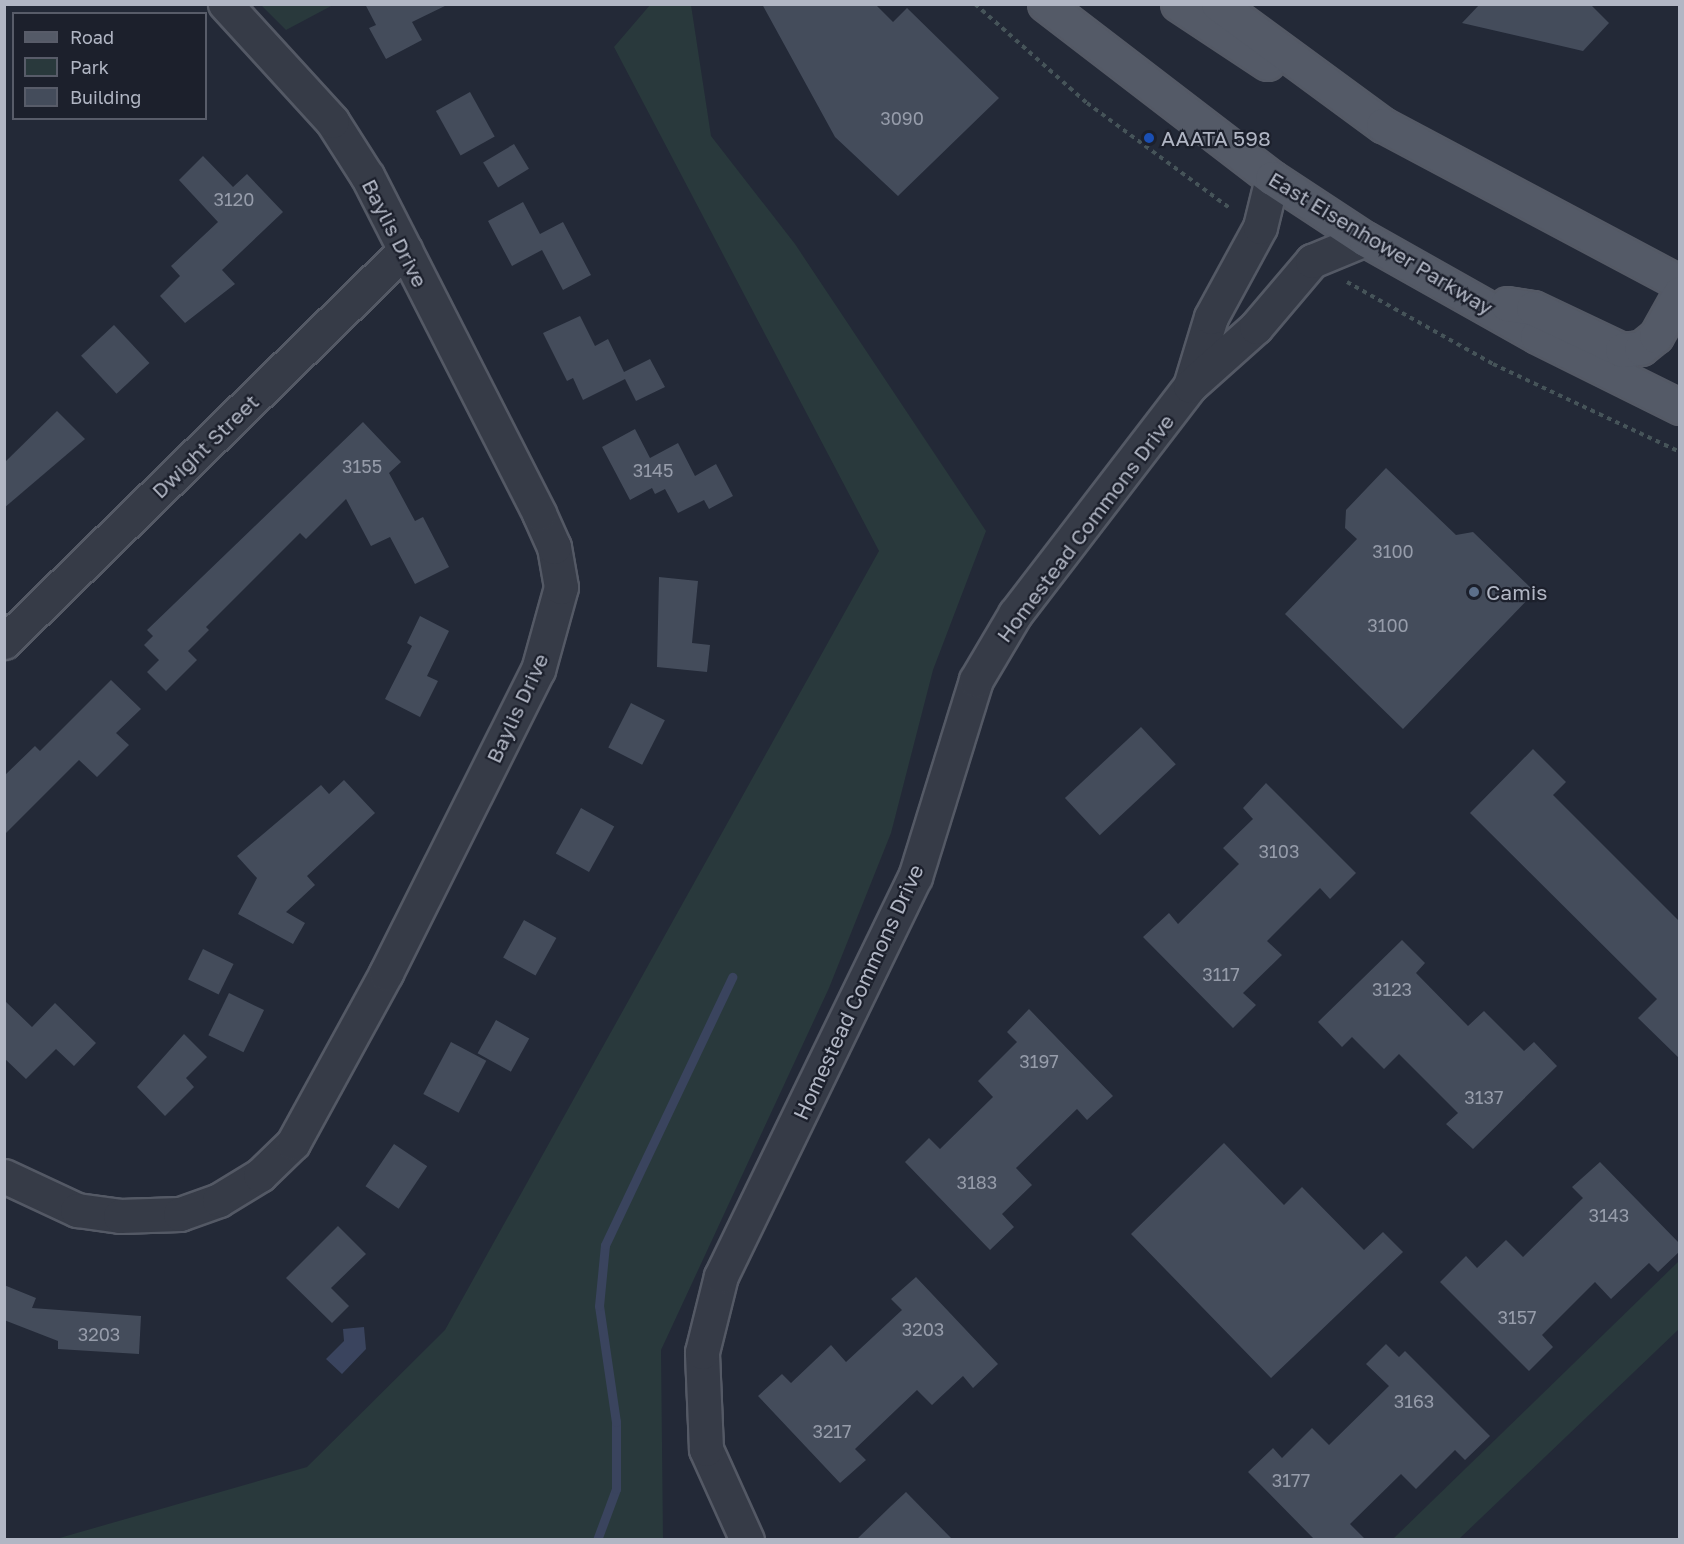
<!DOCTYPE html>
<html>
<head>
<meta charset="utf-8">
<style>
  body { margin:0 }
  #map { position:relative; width:1684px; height:1544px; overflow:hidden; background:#232937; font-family:"Golos Text",sans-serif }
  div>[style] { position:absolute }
  .green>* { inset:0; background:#29393c }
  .water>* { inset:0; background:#3a445e }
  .stream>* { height:9px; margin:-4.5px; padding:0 4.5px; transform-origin:4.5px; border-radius:4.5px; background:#3a445e }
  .building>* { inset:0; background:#444c5b; transform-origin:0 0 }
  .path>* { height:4px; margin-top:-2px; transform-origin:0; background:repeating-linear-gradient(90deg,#465459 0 4.5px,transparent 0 9px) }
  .roads { filter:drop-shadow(2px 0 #545965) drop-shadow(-2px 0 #545965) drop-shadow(0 2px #545965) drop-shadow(0 -2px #545965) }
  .minor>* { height:33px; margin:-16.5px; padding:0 16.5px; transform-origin:16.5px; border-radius:16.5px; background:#363b47 }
  .major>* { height:33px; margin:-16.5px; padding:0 16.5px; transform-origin:16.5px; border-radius:16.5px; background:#545a67 }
  .dots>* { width:16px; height:16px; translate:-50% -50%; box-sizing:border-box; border:3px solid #1c202c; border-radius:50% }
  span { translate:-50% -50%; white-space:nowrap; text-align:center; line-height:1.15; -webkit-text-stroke:4.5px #1c202c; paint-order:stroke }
  .number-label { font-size:18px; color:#969caa }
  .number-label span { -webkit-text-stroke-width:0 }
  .poi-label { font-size:21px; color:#b1b6c4 }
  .left { translate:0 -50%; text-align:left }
  .street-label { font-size:21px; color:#b1b6c4 }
  .frame { position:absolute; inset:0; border:6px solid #b1b6c4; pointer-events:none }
  .legend { position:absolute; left:12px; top:12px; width:195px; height:108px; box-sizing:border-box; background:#1c202c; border:2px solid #585c69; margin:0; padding:8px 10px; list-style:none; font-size:18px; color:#b1b6c4 }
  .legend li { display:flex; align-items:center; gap:12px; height:30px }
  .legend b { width:30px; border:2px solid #585c69 }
</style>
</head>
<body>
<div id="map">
  <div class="green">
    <div style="clip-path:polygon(261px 5px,333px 5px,286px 30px)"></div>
    <div style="clip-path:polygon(650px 5px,691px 5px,711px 136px,795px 244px,986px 531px,933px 670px,891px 833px,829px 988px,661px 1350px,663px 1539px,56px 1539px,307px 1467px,445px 1330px,879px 551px,614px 47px)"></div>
    <div style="clip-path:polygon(1679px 1261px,1679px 1329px,1459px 1539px,1393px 1539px)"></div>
  </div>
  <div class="water">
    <div style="clip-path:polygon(364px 1327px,366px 1349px,342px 1374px,326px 1359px,344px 1341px,343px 1329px)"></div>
  </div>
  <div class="stream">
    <div style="left:597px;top:1540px;width:54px;rotate:-69.6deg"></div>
    <div style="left:616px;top:1489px;width:67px;rotate:-90deg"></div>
    <div style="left:616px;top:1422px;width:117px;rotate:-98.3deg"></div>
    <div style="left:599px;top:1306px;width:61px;rotate:-84.4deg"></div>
    <div style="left:605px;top:1245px;width:297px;rotate:-64.6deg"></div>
  </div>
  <div class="building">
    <div style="clip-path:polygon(365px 4px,449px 4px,412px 22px,422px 40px,386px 59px,369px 28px,376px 25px)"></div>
    <div style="clip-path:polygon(762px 4px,875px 4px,893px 22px,907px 8px,999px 98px,898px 196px,835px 137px)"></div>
    <div style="clip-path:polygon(1480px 4px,1590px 4px,1609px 23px,1583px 51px,1462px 23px)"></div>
    <div style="left:470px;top:92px;width:51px;height:39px;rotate:61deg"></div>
    <div style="left:514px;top:144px;width:29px;height:36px;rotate:59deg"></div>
    <div style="clip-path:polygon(203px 156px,233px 187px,247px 174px,283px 212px,222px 270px,235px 284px,185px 323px,160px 296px,180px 276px,171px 266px,218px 222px,179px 180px)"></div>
    <div style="clip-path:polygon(523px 202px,540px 234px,563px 222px,591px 275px,563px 290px,542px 250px,512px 266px,488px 221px)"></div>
    <div style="clip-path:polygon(580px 316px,595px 346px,608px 339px,624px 372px,650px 359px,665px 387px,636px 401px,625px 379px,583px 400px,573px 378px,567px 381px,543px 333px)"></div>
    <div style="left:114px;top:325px;width:52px;height:45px;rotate:47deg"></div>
    <div style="clip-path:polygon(57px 411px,85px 439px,4px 508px,4px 463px)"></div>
    <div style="clip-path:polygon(363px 422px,401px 462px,389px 473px,415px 521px,423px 517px,449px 567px,415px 584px,390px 537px,371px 546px,346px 499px,306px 539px,300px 533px,206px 627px,209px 630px,188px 651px,197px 660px,166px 691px,147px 672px,159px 660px,144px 645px,153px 636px,147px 630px)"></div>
    <div style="clip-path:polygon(635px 429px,650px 458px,678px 443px,695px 476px,716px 464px,733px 496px,709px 509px,704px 500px,678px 513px,665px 489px,655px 494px,652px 488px,630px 500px,602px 447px)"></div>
    <div style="clip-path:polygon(1386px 468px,1456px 535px,1473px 532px,1535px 592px,1403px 729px,1285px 614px,1357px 539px,1345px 528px,1346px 510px)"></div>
    <div style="clip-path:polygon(659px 577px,698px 581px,692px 643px,710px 645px,707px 672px,657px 667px)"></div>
    <div style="clip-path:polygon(420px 616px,449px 631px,427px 676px,438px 681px,420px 717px,385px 699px,412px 646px,407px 643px)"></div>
    <div style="clip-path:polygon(111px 680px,141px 709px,116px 733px,129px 745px,97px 777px,79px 760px,4px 835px,4px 776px,35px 746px,40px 751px)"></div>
    <div style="left:631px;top:703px;width:38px;height:50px;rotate:27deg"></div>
    <div style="left:1141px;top:727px;width:51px;height:104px;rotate:47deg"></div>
    <div style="clip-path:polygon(1533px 749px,1566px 782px,1553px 795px,1680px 922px,1680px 1059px,1638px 1018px,1657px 999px,1470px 813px)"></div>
    <div style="clip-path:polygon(344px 780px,375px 813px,307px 876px,315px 885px,286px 912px,305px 923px,293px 944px,238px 914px,257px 878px,237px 856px,321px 785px,329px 794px)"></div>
    <div style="clip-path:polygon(1266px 783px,1356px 873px,1330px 899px,1320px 888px,1267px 941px,1282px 955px,1243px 993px,1256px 1005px,1233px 1028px,1143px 937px,1169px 913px,1178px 924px,1239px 864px,1223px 848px,1253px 819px,1243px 808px)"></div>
    <div style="left:581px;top:808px;width:38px;height:52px;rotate:29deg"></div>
    <div style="left:524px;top:920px;width:37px;height:43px;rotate:29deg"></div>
    <div style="clip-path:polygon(1402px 940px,1425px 963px,1416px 973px,1468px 1026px,1484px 1011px,1524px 1051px,1534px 1042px,1557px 1066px,1473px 1149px,1446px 1124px,1458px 1113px,1399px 1054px,1384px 1069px,1352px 1037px,1342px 1047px,1318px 1022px)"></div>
    <div style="left:203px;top:949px;width:34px;height:34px;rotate:26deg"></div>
    <div style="left:229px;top:993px;width:39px;height:47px;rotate:26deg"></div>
    <div style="clip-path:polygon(4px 1000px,32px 1027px,55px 1003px,96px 1043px,74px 1066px,56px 1049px,26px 1079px,4px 1058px)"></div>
    <div style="clip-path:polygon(1029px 1009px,1113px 1096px,1087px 1120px,1077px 1109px,1016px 1168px,1032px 1185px,1002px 1214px,1014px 1227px,990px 1250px,905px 1162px,929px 1138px,940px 1149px,993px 1097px,978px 1081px,1017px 1042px,1007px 1032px)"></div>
    <div style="left:496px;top:1020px;width:38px;height:38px;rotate:29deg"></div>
    <div style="clip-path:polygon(184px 1034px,207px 1057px,186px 1078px,194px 1087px,165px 1116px,137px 1087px)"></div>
    <div style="left:451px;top:1042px;width:40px;height:59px;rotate:28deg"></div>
    <div style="clip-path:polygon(1224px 1143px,1284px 1205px,1302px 1187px,1364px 1250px,1383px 1232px,1403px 1252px,1271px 1378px,1131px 1234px)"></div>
    <div style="left:394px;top:1144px;width:40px;height:51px;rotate:34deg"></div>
    <div style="clip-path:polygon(1600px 1162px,1680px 1244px,1680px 1251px,1658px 1272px,1649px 1263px,1611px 1299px,1595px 1282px,1542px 1335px,1553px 1347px,1529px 1371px,1440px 1282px,1466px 1256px,1477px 1268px,1506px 1240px,1523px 1257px,1583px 1198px,1572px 1187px)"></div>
    <div style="clip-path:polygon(338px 1226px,366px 1254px,331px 1288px,349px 1306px,332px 1323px,286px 1278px)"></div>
    <div style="clip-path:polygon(916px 1277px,998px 1364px,973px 1388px,963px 1376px,932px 1405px,917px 1390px,855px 1449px,866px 1460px,840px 1483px,758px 1396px,782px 1374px,791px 1383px,831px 1345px,846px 1362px,902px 1310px,891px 1299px)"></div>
    <div style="clip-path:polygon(4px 1285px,36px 1298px,32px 1308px,141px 1316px,139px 1354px,58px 1349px,58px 1341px,4px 1320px)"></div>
    <div style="clip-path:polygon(1386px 1344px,1399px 1357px,1405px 1351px,1490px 1436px,1465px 1460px,1455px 1450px,1416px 1489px,1401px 1474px,1350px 1524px,1365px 1539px,1314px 1539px,1248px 1472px,1273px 1448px,1282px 1458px,1312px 1428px,1329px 1445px,1389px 1386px,1366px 1364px)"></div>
    <div style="clip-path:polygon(906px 1492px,952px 1539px,857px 1539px,890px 1507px)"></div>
  </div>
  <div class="path">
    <div style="left:975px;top:4px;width:149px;rotate:41.5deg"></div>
    <div style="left:1087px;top:103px;width:179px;rotate:36.4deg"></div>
    <div style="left:1347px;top:282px;width:167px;rotate:29.3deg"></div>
    <div style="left:1493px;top:364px;width:207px;rotate:25.2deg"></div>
  </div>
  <div class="roads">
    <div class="minor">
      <div style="left:1190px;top:386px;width:72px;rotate:-73.1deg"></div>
      <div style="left:1211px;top:317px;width:102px;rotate:-61.4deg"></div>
      <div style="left:1260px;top:227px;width:50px;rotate:-76.2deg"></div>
      <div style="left:4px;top:642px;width:561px;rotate:-44.35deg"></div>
      <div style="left:4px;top:1176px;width:81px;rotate:25deg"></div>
      <div style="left:77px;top:1210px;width:43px;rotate:7.9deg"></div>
      <div style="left:120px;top:1216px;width:60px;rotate:-1.9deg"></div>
      <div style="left:180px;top:1214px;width:41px;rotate:-19.7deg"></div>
      <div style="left:219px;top:1200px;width:48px;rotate:-31.4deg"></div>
      <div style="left:260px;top:1175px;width:46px;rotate:-44.1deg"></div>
      <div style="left:293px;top:1143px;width:194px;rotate:-61.3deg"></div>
      <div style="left:386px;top:973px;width:339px;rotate:-63.4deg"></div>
      <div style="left:538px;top:670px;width:86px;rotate:-74.5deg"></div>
      <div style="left:561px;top:587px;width:41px;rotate:-99.9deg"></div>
      <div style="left:554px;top:547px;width:37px;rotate:-114deg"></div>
      <div style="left:539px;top:513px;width:378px;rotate:-117deg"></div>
      <div style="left:367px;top:176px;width:65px;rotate:-122.5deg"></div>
      <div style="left:332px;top:121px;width:159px;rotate:-132.4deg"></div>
      <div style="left:747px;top:1540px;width:100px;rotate:-114.3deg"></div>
      <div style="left:706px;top:1449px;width:97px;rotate:-92.4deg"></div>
      <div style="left:702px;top:1352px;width:78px;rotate:-76deg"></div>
      <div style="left:721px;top:1276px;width:444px;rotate:-64.1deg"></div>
      <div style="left:915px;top:877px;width:206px;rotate:-72.8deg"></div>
      <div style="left:976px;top:680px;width:77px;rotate:-59.4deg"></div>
      <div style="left:1015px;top:614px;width:287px;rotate:-52.5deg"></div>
      <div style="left:1190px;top:386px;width:89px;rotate:-41.8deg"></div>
      <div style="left:1256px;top:327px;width:87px;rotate:-49.7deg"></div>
      <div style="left:1312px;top:261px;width:57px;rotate:-22.5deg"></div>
    </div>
    <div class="major">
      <div style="left:1045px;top:4px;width:286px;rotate:37.5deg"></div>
      <div style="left:1272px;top:178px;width:111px;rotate:33.3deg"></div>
      <div style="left:1365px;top:239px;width:197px;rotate:29.4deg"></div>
      <div style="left:1537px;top:336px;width:160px;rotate:26.4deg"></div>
      <div style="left:1178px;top:4px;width:107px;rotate:33.5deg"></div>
      <div style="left:1218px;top:4px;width:205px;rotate:36.3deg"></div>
      <div style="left:1383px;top:125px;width:336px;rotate:28deg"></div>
      <div style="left:1507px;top:304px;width:26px;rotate:9deg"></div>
      <div style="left:1533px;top:308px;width:98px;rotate:25.3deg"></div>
      <div style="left:1622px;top:350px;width:19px;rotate:-6deg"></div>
      <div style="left:1641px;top:348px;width:19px;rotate:-39deg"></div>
      <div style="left:1656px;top:336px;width:49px;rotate:-60.8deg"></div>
    </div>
  </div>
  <div class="dots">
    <div style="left:1149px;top:138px;background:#1a4fb4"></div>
    <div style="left:1474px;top:592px;background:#5c6f8a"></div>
  </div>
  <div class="number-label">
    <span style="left:902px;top:118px">3090</span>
    <span style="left:234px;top:199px">3120</span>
    <span style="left:362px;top:466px">3155</span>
    <span style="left:653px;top:470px">3145</span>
    <span style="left:1393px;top:551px">3100</span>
    <span style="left:1388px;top:625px">3100</span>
    <span style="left:1279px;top:851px">3103</span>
    <span style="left:1221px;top:974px">3117</span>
    <span style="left:1392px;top:989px">3123</span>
    <span style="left:1039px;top:1061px">3197</span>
    <span style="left:1484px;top:1097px">3137</span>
    <span style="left:977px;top:1182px">3183</span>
    <span style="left:1609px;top:1215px">3143</span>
    <span style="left:1517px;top:1317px">3157</span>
    <span style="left:923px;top:1329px">3203</span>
    <span style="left:99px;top:1334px">3203</span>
    <span style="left:1414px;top:1401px">3163</span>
    <span style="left:832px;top:1431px">3217</span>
    <span style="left:1291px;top:1480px">3177</span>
  </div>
  <div class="poi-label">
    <span class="left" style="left:1161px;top:138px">AAATA 598</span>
    <span class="left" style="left:1486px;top:592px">Camis</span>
  </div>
  <div class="street-label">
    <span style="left:395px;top:233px;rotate:63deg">Baylis Drive</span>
    <span style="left:1381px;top:243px;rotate:31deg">East Eisenhower Parkway</span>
    <span style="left:205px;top:446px;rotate:-44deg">Dwight Street</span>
    <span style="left:1085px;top:528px;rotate:-53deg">Homestead Commons Drive</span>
    <span style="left:517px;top:708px;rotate:-65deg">Baylis Drive</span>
    <span style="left:858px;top:992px;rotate:-65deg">Homestead Commons Drive</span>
  </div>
  <div class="frame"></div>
  <ul class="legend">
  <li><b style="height:8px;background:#545a67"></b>Road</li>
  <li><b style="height:16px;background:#29393c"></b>Park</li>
  <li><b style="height:16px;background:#444c5b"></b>Building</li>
  </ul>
</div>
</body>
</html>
